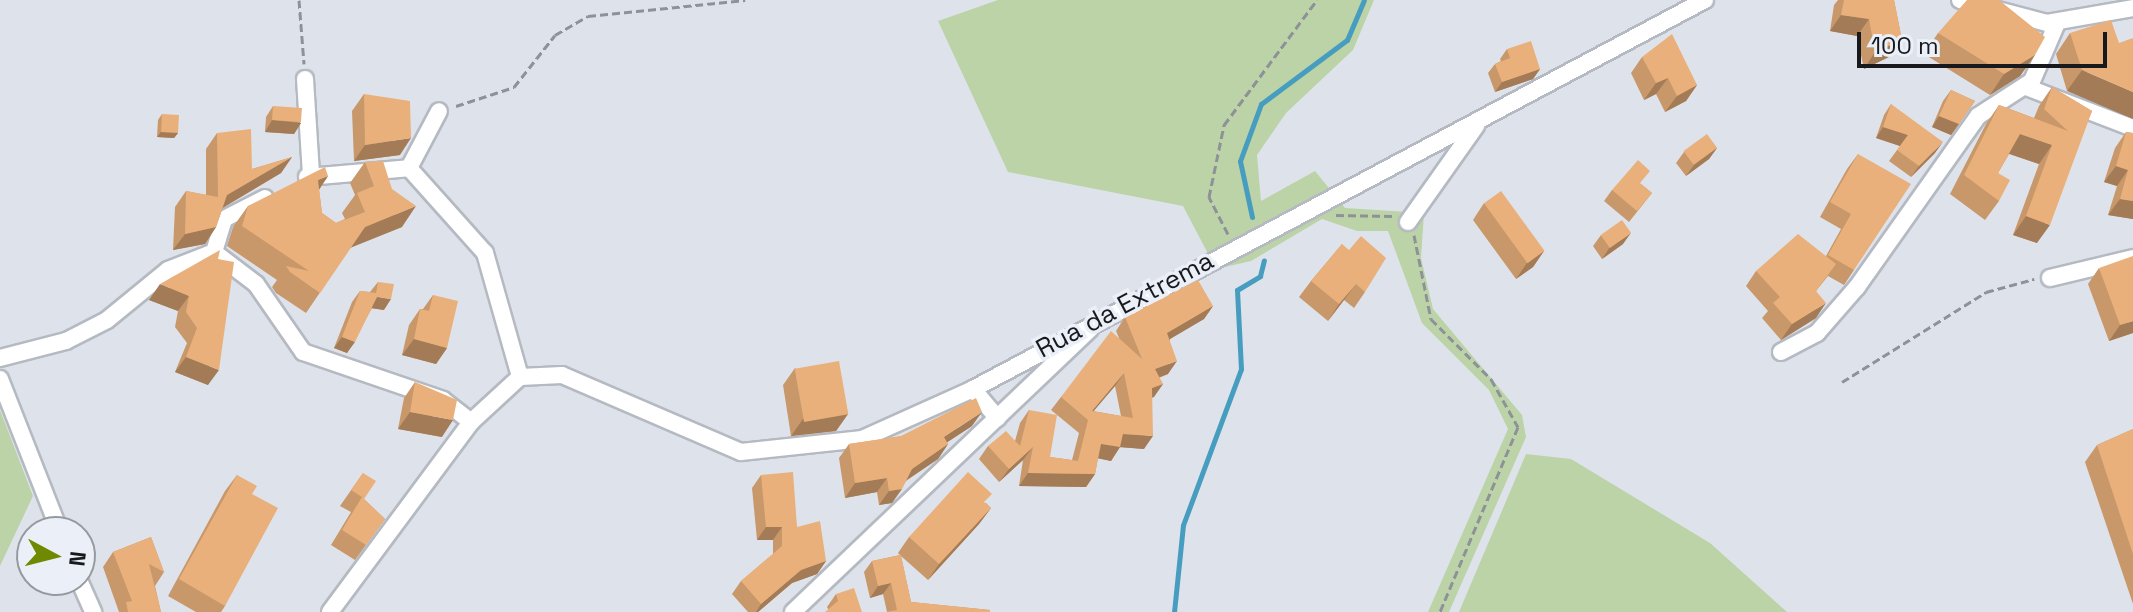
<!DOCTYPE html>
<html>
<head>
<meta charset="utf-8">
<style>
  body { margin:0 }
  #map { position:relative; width:2133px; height:612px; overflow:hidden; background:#dee3eb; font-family:"Space Grotesk",sans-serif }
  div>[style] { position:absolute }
  .green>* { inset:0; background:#bbd3a6 }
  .stream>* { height:5px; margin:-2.5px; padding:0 2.5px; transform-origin:2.5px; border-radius:2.5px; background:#479dbf }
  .path>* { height:3px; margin-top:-1.5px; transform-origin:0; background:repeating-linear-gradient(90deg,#8e9298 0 8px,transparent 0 12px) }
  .roads { filter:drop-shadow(2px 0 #b5bac2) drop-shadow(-2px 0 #b5bac2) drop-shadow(0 2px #b5bac2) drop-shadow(0 -2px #b5bac2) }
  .minor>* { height:16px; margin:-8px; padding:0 8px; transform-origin:8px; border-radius:8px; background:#fff }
  .wall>* { inset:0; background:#c8976a }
  .shaded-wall>* { inset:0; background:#a37b56 }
  .building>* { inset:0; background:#e9b07b; transform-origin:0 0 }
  span { translate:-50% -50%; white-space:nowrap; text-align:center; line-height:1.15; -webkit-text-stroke:7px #ebf0f8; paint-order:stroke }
  .street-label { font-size:26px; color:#17191c }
  .north { position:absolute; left:16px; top:516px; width:80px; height:80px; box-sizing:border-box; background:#ebf0f8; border:2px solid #969aa0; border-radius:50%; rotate:97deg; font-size:22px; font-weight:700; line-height:32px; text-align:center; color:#17191c }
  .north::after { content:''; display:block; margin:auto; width:28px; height:36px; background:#6f8a00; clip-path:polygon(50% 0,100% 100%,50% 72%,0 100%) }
  .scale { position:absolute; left:1857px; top:32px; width:250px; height:36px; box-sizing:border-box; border:4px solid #17191c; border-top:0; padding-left:10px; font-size:24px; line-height:28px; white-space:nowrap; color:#17191c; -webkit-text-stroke:6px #ebf0f8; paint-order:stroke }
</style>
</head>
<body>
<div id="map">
  <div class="green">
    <div style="clip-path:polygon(998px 0,1374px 0,1353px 50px,1286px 113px,1257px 155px,1261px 201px,1315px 171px,1345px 208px,1424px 213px,1421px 258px,1433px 309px,1522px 415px,1526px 437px,1449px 612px,1428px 612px,1508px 429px,1489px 390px,1422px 323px,1388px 231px,1357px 231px,1322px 219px,1251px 261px,1216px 269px,1183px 206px,1008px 172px,938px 21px)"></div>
    <div style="clip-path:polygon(0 410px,33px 496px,0 566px)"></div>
    <div style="clip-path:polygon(1526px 454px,1571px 459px,1710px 543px,1787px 612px,1459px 612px)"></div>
  </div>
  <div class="stream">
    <div style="left:1252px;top:217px;width:57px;rotate:-102.1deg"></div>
    <div style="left:1240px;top:161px;width:61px;rotate:-69.8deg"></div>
    <div style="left:1261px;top:104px;width:107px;rotate:-36.7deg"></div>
    <div style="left:1347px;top:40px;width:43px;rotate:-67deg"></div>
    <div style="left:1174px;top:612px;width:87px;rotate:-84.1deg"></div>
    <div style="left:1183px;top:525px;width:166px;rotate:-69.6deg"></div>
    <div style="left:1241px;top:369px;width:79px;rotate:-92.9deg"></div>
    <div style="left:1237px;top:290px;width:27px;rotate:-31deg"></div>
    <div style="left:1260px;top:276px;width:16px;rotate:-76deg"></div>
  </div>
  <div class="path">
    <div style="left:299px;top:0;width:64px;rotate:85.5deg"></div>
    <div style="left:456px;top:106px;width:61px;rotate:-18.1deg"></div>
    <div style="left:514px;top:87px;width:66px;rotate:-51.7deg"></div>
    <div style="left:555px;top:35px;width:38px;rotate:-30deg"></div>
    <div style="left:588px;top:16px;width:158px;rotate:-5.8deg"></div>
    <div style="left:1336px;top:215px;width:56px;rotate:1deg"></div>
    <div style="left:1228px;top:234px;width:42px;rotate:-117.2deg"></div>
    <div style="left:1209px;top:197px;width:74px;rotate:-78.2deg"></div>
    <div style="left:1224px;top:125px;width:156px;rotate:-53.4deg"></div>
    <div style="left:1414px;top:235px;width:86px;rotate:78.6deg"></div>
    <div style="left:1431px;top:319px;width:85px;rotate:45deg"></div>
    <div style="left:1491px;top:379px;width:55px;rotate:60.6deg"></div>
    <div style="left:1518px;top:427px;width:201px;rotate:112.9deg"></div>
    <div style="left:1842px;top:382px;width:170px;rotate:-32deg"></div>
    <div style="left:1986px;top:292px;width:50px;rotate:-15.2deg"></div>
  </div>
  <div class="roads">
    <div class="minor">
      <div style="left:1960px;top:0;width:90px;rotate:14.8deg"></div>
      <div style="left:2047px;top:23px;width:87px;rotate:-9.9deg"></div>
      <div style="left:305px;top:79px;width:96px;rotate:86.4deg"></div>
      <div style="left:2026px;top:87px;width:115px;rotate:21deg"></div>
      <div style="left:409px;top:168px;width:114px;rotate:48.2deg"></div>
      <div style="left:485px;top:253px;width:129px;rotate:74.2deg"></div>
      <div style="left:409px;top:168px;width:64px;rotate:-62.2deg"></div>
      <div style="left:307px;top:177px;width:102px;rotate:-5deg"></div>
      <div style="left:1408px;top:222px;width:118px;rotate:-54.7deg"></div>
      <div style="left:214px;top:252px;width:53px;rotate:37.3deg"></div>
      <div style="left:256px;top:284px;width:83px;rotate:55.3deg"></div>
      <div style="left:303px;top:352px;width:148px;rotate:18.9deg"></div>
      <div style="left:443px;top:400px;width:36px;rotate:38deg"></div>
      <div style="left:214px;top:252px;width:34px;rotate:-73deg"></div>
      <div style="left:224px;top:219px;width:46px;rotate:-27.1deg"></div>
      <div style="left:2050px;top:278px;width:85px;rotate:-13.5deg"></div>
      <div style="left:1781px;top:352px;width:41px;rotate:-27.8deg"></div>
      <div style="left:1817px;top:333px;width:61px;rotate:-49deg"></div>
      <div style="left:1857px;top:287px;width:209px;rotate:-54.7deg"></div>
      <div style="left:1978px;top:116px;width:64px;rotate:-32.9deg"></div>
      <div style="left:2032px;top:81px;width:63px;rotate:-66.7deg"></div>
      <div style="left:0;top:358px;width:68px;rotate:-14.4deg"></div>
      <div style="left:66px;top:341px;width:46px;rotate:-27.1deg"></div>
      <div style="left:107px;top:320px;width:79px;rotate:-39.3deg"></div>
      <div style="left:168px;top:270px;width:49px;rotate:-21.4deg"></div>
      <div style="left:0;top:379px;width:164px;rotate:68.6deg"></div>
      <div style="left:973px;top:389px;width:38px;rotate:50deg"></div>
      <div style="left:79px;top:580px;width:35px;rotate:66deg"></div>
      <div style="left:330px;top:612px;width:237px;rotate:-53.4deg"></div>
      <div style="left:471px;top:422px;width:67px;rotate:-42.6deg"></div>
      <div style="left:520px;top:377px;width:42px;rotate:-2.7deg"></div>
      <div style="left:562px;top:375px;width:195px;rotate:23.3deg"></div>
      <div style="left:741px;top:452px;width:122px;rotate:-6.1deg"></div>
      <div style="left:862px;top:439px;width:122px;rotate:-24.2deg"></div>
      <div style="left:973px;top:389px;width:829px;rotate:-27.99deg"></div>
      <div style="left:793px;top:612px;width:410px;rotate:-43.6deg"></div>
    </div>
  </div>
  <div class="wall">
    <div style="clip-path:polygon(1838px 0,1894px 0,1902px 40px,1891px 56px,1864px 69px,1857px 36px,1830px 31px,1834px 5px)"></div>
    <div style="clip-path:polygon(1938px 33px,2035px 55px,2020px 76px,1990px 95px,1924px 54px)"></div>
    <div style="clip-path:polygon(2070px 33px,2119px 43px,2067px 91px,2056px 54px)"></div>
    <div style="clip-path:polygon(1507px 49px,1540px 69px,1533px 79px,1495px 92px,1488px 73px,1495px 64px,1501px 61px,1500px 59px)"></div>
    <div style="clip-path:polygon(1642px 57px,1697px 85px,1686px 101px,1665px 112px,1656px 94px,1644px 100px,1631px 73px)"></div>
    <div style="clip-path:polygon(2052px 87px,2092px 111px,2037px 243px,2013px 235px,2039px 164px,2009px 154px,1998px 173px,1999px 201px,1985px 220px,1950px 194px,1986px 124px,1999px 105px,2034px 118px,2039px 106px)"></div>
    <div style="clip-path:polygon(1951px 90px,1975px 101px,1951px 135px,1932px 127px,1943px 101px)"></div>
    <div style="clip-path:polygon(364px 94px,400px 155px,354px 161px,352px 111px)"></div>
    <div style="clip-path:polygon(1891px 104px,1935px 153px,1911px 177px,1889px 161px,1900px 146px,1876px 138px,1884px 115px)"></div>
    <div style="clip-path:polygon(273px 106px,301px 123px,294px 134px,265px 132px,266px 117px)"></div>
    <div style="clip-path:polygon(162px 114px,178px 133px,174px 138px,157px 137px,158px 120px)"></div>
    <div style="clip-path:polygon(2126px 132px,2133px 133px,2133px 219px,2108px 215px,2117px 186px,2104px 182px,2115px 148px)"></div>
    <div style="clip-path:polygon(217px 133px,252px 169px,292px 157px,281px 173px,223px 207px,216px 227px,205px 244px,173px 250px,175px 207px,186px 191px,206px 195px,206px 149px)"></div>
    <div style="clip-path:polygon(1717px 148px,1709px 159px,1686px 176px,1676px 163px,1684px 152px)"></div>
    <div style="clip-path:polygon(1858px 154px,1854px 270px,1844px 285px,1828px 276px,1816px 291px,1816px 318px,1781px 340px,1762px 318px,1768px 311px,1746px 286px,1756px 271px,1826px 256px,1841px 229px,1820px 217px,1847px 169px)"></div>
    <div style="clip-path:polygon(365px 162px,402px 227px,351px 247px,306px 313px,276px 293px,272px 287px,277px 280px,227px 246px,233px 227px,248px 206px,328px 176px,319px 190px,322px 213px,336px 223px,345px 219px,342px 213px,355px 195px,350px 183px)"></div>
    <div style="clip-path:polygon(1641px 184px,1652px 193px,1629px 222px,1604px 201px,1612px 190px)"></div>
    <div style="clip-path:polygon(1484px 203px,1544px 251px,1533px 267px,1516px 279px,1473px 220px)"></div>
    <div style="clip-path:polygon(1601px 235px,1623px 244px,1602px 259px,1593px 246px)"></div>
    <div style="clip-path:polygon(1342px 244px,1365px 292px,1354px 308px,1344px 300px,1328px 321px,1299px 297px,1311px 281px)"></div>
    <div style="clip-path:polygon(218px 259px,208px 385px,175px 372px,187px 343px,175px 327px,178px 311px,149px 300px)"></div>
    <div style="clip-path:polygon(2099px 268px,2133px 333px,2109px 341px,2088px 284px)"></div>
    <div style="clip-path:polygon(378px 282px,384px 310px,372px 308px,347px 353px,334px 348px,352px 302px,360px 291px,370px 292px)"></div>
    <div style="clip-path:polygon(433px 295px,447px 348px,436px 364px,402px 355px,409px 325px,420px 309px,423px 309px)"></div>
    <div style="clip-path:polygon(evenodd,1213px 306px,1204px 319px,1170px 339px,1168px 374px,1159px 378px,1163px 384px,1152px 398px,1144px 449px,1120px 447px,1111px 461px,1098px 458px,1095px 474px,1086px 487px,1019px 486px,1023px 460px,999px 482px,979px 459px,988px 446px,1015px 441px,1020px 423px,1029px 410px,1050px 457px,1072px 460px,1079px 433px,1051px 410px,1061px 397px,1119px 338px,1116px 331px,1125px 317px,1213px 306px,1115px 386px,1121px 416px,1093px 411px,1115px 386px)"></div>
    <div style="clip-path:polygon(795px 368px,848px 414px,836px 431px,791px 436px,783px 385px)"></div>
    <div style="clip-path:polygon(415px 382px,442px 437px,398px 429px,404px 398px)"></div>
    <div style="clip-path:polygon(972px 426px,947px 442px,948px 444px,938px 459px,906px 481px,892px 503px,879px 505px,877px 492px,845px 498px,839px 458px,849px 444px)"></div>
    <div style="clip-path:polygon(2133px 429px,2133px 604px,2085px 462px,2097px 445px)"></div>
    <div style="clip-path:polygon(363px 473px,364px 499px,385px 519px,355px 560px,331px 545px,351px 512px,340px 506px)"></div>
    <div style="clip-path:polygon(237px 475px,252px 494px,225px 606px,221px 612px,196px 612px,168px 596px,225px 491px)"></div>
    <div style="clip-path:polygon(761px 475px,797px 527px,826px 561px,817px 574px,792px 583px,758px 612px,748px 612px,732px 594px,741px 581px,773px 554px,773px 540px,757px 540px,752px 488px)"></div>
    <div style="clip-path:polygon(986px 503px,991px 508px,979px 524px,928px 580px,901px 556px,911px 602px,990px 610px,887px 612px,883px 594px,870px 598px,864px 572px,872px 561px,900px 555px,898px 553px,909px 537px)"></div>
    <div style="clip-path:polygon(151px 537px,164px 572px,155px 586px,161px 612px,119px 612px,103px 567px,113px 552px)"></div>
    <div style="clip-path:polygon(836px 594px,862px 612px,828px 609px,827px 607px)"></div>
  </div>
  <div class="shaded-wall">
    <div style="clip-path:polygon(1841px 15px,1869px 19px,1857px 36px,1830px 31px)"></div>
    <div style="clip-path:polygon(1902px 40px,1891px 56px,1864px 69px,1875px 52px)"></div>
    <div style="clip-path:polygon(2035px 55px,2020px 76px,1990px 95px,2004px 74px)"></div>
    <div style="clip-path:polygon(1540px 69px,1533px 79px,1495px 92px,1502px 82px)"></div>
    <div style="clip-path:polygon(2082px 70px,2133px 92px,2133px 119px,2067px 91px)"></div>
    <div style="clip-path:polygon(1668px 78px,1656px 94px,1644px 100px,1656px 83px)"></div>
    <div style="clip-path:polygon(1697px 85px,1686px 101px,1665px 112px,1677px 96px)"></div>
    <div style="clip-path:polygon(1939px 116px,1959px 124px,1951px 135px,1932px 127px)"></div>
    <div style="clip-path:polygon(272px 120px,301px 123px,294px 134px,265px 132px)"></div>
    <div style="clip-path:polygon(1883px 127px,1908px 135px,1900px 146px,1876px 138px)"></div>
    <div style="clip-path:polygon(161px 132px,178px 133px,174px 138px,157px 137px)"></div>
    <div style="clip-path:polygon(2020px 134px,2052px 145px,2039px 164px,2007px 153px)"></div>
    <div style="clip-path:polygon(411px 138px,400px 155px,354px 161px,365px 145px)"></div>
    <div style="clip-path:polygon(1943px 142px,1935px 153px,1911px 177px,1919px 166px)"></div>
    <div style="clip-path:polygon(1717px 148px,1709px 159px,1686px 176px,1694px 165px)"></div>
    <div style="clip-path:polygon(292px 157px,281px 173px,216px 212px,227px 195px)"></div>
    <div style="clip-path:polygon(2116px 166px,2128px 170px,2117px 186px,2104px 182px)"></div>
    <div style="clip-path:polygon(328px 176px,314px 197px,318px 180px)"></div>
    <div style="clip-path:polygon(2120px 199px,2133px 201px,2133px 219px,2108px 215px)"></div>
    <div style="clip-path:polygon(416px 206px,402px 227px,350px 248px,365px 227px)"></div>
    <div style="clip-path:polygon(2026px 216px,2050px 225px,2037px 243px,2013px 235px)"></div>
    <div style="clip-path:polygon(216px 227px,205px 244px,173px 250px,185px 234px)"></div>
    <div style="clip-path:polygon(1631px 233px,1623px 244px,1602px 259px,1610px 247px)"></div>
    <div style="clip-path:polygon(1544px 251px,1533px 267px,1516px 279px,1527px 263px)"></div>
    <div style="clip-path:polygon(160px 284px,189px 296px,178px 311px,149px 300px)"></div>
    <div style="clip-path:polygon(1356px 284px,1344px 300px,1328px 321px,1339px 304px)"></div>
    <div style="clip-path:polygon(377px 297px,391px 299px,384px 310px,370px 308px)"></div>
    <div style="clip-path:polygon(1826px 303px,1816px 318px,1781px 340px,1792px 324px)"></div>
    <div style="clip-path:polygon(1213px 306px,1204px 319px,1158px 346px,1167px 333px)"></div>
    <div style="clip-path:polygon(2133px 321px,2133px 333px,2109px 341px,2120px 325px)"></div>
    <div style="clip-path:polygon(342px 337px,355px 342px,347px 353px,334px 348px)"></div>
    <div style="clip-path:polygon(414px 339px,447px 348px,436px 364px,402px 355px)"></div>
    <div style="clip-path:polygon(186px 357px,219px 370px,208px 385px,175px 372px)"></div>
    <div style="clip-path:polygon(1177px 361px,1168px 374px,1145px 382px,1155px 369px)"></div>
    <div style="clip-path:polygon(1124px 373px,1115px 386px,1087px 419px,1092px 411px)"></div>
    <div style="clip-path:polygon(1163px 384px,1154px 397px,1143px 401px,1152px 388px)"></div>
    <div style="clip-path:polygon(410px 412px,453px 420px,442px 437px,398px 429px)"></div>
    <div style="clip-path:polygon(982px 412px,972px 426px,934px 451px,944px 437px)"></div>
    <div style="clip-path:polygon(848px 414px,836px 431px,791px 436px,803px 419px)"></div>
    <div style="clip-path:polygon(1123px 434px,1153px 436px,1144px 449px,1118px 447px,1120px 447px,1111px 461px,1091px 457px,1101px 444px)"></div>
    <div style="clip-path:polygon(948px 444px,938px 459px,902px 483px,912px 469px)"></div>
    <div style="clip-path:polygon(1033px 447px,1023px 460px,999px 482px,1009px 469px)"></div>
    <div style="clip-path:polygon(1028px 473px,1095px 474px,1086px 487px,1019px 486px)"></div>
    <div style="clip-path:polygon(887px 478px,877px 492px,845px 498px,855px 483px)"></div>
    <div style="clip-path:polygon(902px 489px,892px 503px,879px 505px,889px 491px)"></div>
    <div style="clip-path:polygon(991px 508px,979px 524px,928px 580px,939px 564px)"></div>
    <div style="clip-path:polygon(766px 527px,782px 527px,773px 540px,757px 540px)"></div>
    <div style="clip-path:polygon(826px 561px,817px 574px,792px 583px,758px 612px,756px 612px,761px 604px,801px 570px)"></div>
    <div style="clip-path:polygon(891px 583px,883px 594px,870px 598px,878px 586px)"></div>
  </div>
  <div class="building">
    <div style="clip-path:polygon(1844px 0,1894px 0,1902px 40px,1875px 52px,1869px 19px,1841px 15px)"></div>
    <div style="clip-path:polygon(1967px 0,1999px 0,2045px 37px,2035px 55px,2004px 74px,1938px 33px)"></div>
    <div style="clip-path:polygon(2111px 20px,2119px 43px,2133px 38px,2133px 92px,2082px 70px,2070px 33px)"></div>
    <div style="clip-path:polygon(1672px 34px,1697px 85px,1677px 96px,1668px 78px,1656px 83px,1642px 57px)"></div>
    <div style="clip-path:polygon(1531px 41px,1540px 69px,1502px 82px,1495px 64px,1510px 58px,1507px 49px)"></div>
    <div style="clip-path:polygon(2052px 87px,2092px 111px,2050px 225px,2026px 216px,2052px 145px,2020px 134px,1998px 173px,2010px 180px,1999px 201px,1964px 175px,1999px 105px,2068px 131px,2044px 109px)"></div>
    <div style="clip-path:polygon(1951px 90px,1975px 101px,1959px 124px,1939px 116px)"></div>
    <div style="clip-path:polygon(364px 94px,410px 101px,411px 138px,365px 145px)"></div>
    <div style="clip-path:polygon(1891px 104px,1943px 142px,1919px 166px,1897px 150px,1908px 135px,1883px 127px)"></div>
    <div style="left:273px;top:106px;width:29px;height:14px;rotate:4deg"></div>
    <div style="left:162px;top:114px;width:17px;height:18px;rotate:3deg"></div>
    <div style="clip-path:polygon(251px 129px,252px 169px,292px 157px,227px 195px,216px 227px,185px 234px,186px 191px,218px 197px,217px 133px)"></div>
    <div style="clip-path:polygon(2126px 132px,2133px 133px,2133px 201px,2120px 199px,2128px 170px,2116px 166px)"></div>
    <div style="left:1707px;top:134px;width:17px;height:29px;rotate:54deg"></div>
    <div style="clip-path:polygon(1858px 154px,1911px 184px,1854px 270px,1828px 255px,1851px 214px,1830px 202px)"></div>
    <div style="clip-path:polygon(1638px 160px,1650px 171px,1640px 183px,1652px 193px,1637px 211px,1612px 190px)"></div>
    <div style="clip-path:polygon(383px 161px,392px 189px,416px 206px,365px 227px,320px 293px,290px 272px,286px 266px,309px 271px,242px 226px,248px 206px,325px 167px,328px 176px,318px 180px,322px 213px,336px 223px,365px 212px,357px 193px,374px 186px,365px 162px)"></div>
    <div style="left:1501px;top:191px;width:74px;height:21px;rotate:54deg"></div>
    <div style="left:1622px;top:220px;width:16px;height:26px;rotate:55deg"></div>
    <div style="clip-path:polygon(1798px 234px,1836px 264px,1816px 291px,1826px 303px,1792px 324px,1773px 303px,1780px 297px,1756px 271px)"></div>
    <div style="clip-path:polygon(1361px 236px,1386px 258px,1365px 292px,1356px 284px,1339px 304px,1311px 281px,1342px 244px,1349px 250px)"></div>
    <div style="clip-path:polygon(220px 250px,218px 259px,234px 262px,219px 370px,186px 357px,197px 328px,186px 312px,189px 296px,160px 284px)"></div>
    <div style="clip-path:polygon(2133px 256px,2133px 321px,2120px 325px,2099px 268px)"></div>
    <div style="clip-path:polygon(evenodd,1198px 280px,1213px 306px,1167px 333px,1177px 361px,1155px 369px,1163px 384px,1152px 388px,1153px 436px,1123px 434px,1120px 447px,1101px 444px,1095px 474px,1028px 473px,1033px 447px,1009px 469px,988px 446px,1006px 431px,1020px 446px,1029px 410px,1057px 415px,1050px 457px,1078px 461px,1088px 420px,1061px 397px,1111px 331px,1142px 359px,1125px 317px,1198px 280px,1124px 373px,1133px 418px,1092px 411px,1124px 373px)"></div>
    <div style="clip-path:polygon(378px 282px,394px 284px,391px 299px,377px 297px,355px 342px,342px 337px,360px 291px,376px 293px)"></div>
    <div style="clip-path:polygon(433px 295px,458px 301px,447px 348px,414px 339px,420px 309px,429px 311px)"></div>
    <div style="left:839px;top:361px;width:54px;height:45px;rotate:80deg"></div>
    <div style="clip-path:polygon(415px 382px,457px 400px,453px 420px,410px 412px)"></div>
    <div style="clip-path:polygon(976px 398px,982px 412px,944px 437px,948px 444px,912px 469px,902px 489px,889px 491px,887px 478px,855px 483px,849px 444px,901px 436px)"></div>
    <div style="clip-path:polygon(2133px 429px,2133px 554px,2097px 445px)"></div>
    <div style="clip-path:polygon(793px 472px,797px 527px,820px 521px,826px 561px,801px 570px,761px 604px,741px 581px,782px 546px,782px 527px,766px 527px,761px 475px)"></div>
    <div style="clip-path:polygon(968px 472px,992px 494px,984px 502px,991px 508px,939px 564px,909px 537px)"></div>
    <div style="clip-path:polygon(363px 473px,376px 481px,364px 499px,385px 519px,366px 545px,342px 530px,362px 497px,351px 490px)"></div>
    <div style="clip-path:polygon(237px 475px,257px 486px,252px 494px,278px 508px,225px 606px,179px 579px)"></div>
    <div style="clip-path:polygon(151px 537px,164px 572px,149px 564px,161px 612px,128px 612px,126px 602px,132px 601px,113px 552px)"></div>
    <div style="clip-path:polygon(901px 555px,911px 602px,990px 610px,990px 612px,886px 612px,897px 610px,891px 583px,878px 586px,872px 561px)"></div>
    <div style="clip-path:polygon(854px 588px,862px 612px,825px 612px,838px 601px,836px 594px)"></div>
  </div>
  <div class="street-label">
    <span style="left:1125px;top:305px;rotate:-28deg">Rua da Extrema</span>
  </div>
  <div class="north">N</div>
  <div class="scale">100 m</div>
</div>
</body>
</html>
